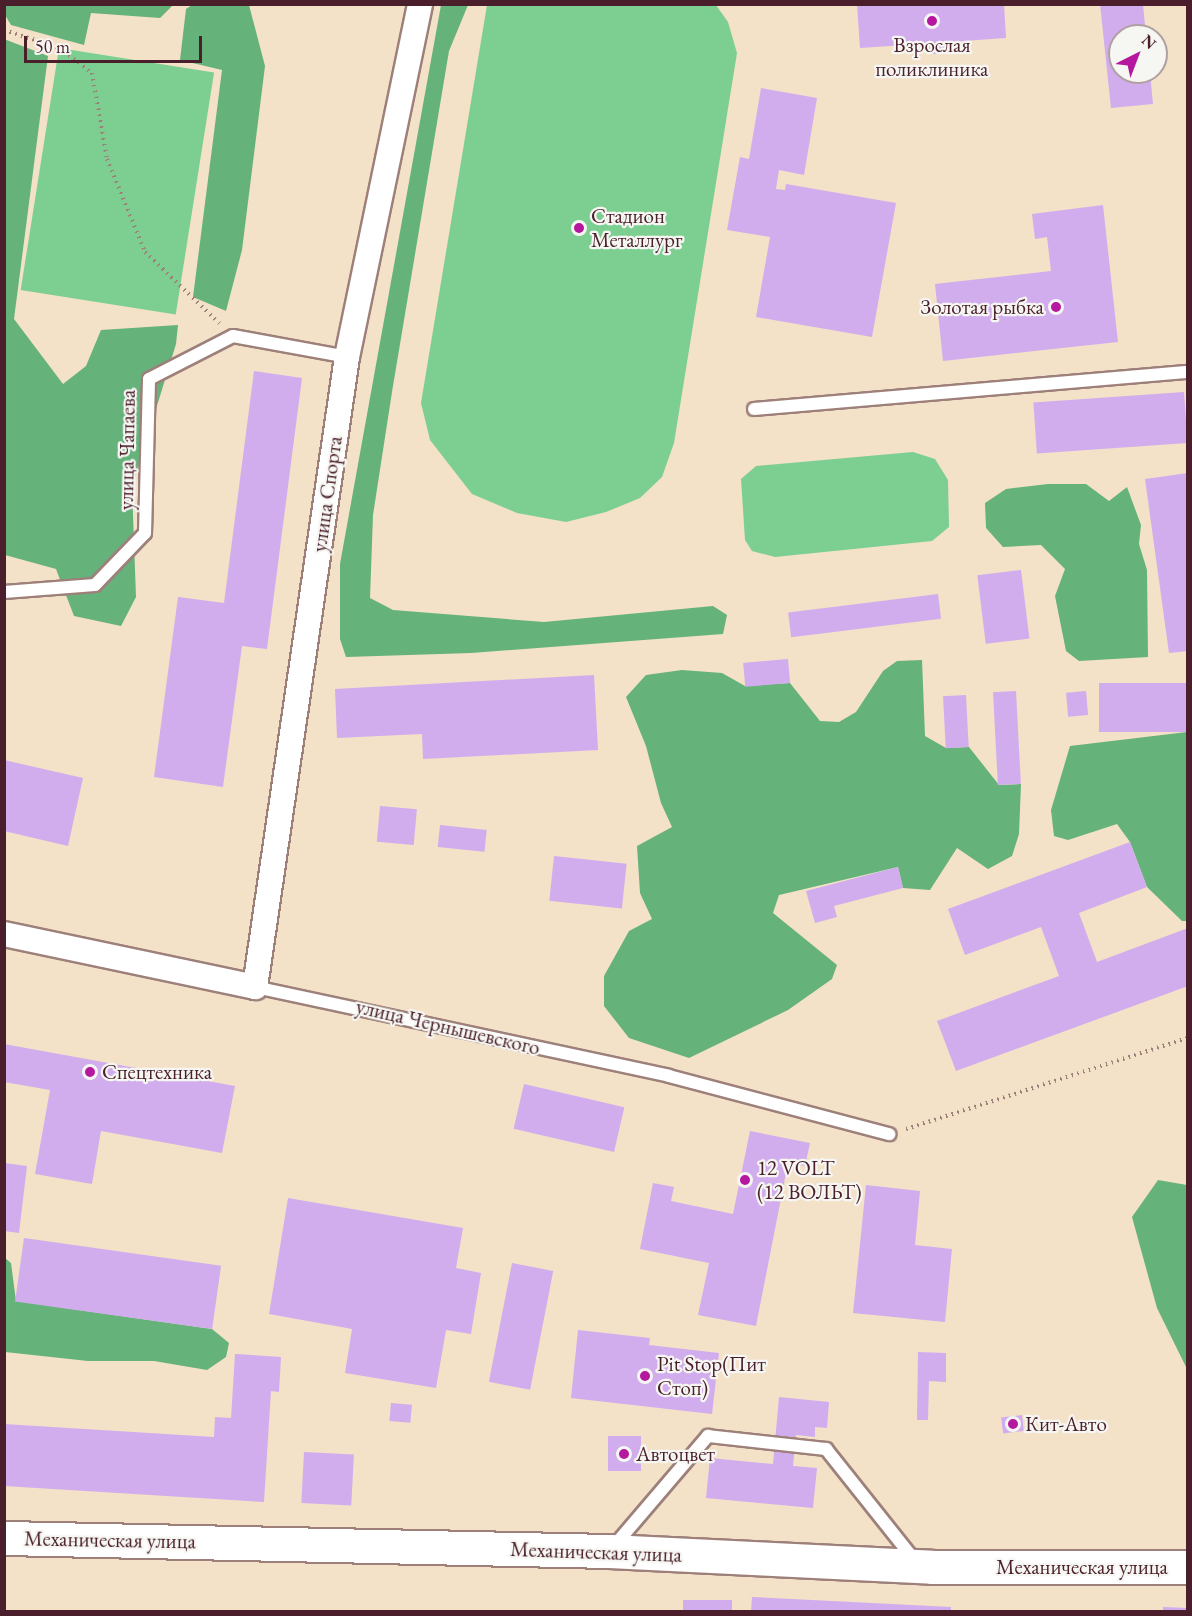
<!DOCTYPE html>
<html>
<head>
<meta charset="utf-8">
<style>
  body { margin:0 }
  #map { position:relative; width:1192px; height:1616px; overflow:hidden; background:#f3e1c8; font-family:"EB Garamond",serif }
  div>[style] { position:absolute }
  .green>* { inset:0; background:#7ccf91; transform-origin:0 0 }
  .forest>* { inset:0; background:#65b27b }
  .building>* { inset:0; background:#d1adee; transform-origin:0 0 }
  .path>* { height:4px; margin-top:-2px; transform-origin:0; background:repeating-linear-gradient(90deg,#9e807a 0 1.5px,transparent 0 6px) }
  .roads { filter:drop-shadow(2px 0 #9e807a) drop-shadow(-2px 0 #9e807a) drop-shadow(0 2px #9e807a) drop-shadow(0 -2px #9e807a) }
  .service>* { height:12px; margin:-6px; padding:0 6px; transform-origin:6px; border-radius:6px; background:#fff }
  .minor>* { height:24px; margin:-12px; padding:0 12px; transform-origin:12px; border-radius:12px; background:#fff }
  .secondary>* { height:33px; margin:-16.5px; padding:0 16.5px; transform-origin:16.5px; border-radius:16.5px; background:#fff }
  .dots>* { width:16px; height:16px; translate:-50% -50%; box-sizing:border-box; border:3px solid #f6f6f2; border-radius:50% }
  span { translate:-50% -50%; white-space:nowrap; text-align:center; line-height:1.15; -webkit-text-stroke:4.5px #f6f6f2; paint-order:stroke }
  .poi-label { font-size:21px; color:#4a1f2b }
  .left { translate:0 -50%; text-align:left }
  .right { translate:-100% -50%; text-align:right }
  .street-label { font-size:21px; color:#4a1f2b }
  .frame { position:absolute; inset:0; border:6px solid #4a1f2b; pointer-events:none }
  .north { position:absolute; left:1108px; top:24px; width:60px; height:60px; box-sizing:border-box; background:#f6f6f2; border:2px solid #b1a0a2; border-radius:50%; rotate:42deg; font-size:16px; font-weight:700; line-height:24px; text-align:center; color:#4a1f2b }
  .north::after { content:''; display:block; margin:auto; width:21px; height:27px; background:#b5179e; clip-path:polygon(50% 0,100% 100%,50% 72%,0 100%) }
  .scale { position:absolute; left:24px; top:36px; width:178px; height:27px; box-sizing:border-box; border:3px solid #4a1f2b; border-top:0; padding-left:8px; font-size:18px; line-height:21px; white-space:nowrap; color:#4a1f2b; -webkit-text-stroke:4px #f6f6f2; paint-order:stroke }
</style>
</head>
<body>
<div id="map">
  <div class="green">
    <div style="clip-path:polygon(487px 5px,716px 5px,728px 22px,737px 53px,674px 443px,662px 477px,640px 498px,606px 512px,566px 522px,517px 513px,472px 494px,430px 440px,421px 403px)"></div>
    <div style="left:59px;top:48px;width:157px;height:245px;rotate:9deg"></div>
    <div style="clip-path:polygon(913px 452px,935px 459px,948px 480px,949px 527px,932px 541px,775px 557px,752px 551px,745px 540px,741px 479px,756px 466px)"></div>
  </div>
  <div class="forest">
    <div style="clip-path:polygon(4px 5px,5px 4px,173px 5px,160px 18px,91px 13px,84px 45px,11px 25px,5px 15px)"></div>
    <div style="clip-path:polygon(192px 5px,249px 5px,265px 66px,242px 250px,226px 311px,193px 297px,222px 70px,180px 60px,186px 9px)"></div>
    <div style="clip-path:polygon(441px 5px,468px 5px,449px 51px,392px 392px,373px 515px,370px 598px,393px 610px,544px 622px,713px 606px,727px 615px,723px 634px,471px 653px,346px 657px,340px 639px,340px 564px)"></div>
    <div style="clip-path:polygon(4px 39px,48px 56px,14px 319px,63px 384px,86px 366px,101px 330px,178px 325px,176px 344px,132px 487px,136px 597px,121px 626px,74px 616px,56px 569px,5px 555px)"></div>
    <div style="clip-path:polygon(1048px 484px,1086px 484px,1109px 501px,1127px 487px,1141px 525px,1139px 544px,1147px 570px,1148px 657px,1079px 661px,1066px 651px,1055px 596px,1065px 569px,1041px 545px,1003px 547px,986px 528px,985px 503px,1006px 489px)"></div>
    <div style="clip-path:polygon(922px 660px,925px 736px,946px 748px,969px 747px,999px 785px,1021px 784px,1019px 834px,1012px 856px,988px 869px,957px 848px,930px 890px,903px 888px,898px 867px,779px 895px,773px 913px,837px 965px,832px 979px,788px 1010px,689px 1058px,629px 1038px,604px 1006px,604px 976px,629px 931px,652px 919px,640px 893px,637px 846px,672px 827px,661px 803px,646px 746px,626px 697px,646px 675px,682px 670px,722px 673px,745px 686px,790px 683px,820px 721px,839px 722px,856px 712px,883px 671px,897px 661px)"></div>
    <div style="clip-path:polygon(1187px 732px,1187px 921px,1182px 921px,1147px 887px,1130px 842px,1117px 824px,1068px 840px,1054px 836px,1051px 810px,1070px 746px)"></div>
    <div style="clip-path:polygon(1158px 1180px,1187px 1185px,1187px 1369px,1157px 1308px,1132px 1217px)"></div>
    <div style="clip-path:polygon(5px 1258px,11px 1263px,16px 1301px,212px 1329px,229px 1343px,226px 1357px,207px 1370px,154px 1361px,88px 1361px,5px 1352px)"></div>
  </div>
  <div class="building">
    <div style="clip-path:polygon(857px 4px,1004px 4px,1006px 38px,949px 42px,944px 51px,935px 54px,926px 52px,920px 44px,860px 48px)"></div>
    <div style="clip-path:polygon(1100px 4px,1143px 4px,1146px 36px,1120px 36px,1120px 72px,1150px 72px,1153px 104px,1111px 108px)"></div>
    <div style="clip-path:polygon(761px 88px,817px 98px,804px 175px,779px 170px,776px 189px,785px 190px,786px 184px,896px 203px,872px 337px,756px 317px,770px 237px,727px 230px,740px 157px,749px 159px)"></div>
    <div style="clip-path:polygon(1103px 205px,1118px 342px,943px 361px,935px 284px,1051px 271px,1047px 237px,1035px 239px,1032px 214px)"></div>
    <div style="clip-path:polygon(254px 371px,302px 378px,267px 649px,242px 646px,223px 787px,154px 777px,178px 597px,224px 603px)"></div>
    <div style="left:1184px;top:392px;width:51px;height:151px;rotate:86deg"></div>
    <div style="clip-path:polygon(1188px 473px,1188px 651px,1169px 653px,1145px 479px)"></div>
    <div style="left:1021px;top:570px;width:69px;height:44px;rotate:83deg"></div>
    <div style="left:938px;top:594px;width:25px;height:151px;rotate:83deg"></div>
    <div style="left:788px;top:659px;width:24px;height:45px;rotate:85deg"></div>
    <div style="clip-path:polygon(594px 675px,598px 750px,423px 759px,422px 734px,337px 738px,335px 689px)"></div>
    <div style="left:1188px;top:683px;width:49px;height:89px;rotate:90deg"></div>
    <div style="left:1016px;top:691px;width:93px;height:23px;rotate:87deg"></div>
    <div style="left:1086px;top:691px;width:24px;height:20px;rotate:85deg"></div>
    <div style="left:966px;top:695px;width:52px;height:23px;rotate:87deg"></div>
    <div style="clip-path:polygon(4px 760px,83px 778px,68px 846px,4px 831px)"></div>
    <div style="left:380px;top:806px;width:37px;height:36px;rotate:5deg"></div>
    <div style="left:440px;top:825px;width:47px;height:22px;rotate:6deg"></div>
    <div style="clip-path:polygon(1130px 842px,1147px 887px,1079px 913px,1097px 962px,1188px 928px,1188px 986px,956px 1071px,937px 1021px,1059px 976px,1041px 927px,965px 955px,948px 909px)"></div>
    <div style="left:554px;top:856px;width:73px;height:45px;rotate:6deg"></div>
    <div style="clip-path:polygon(898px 867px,903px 888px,834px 906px,837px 917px,815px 923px,806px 891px)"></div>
    <div style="clip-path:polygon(4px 1044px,235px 1086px,222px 1153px,101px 1131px,92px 1184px,35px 1174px,50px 1090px,4px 1082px)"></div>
    <div style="left:524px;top:1084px;width:103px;height:46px;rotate:13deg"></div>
    <div style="clip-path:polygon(750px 1131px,810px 1143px,805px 1166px,788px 1163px,756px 1326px,698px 1315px,709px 1263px,640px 1249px,653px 1183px,674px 1187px,671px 1201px,733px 1214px)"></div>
    <div style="clip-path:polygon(4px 1163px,27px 1166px,19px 1233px,4px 1231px)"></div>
    <div style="clip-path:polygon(866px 1185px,920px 1191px,915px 1245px,952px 1249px,945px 1322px,853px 1313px)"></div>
    <div style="clip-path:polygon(288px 1198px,463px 1228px,456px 1268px,481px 1273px,471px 1334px,446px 1330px,436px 1388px,345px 1373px,352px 1329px,269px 1314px)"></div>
    <div style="left:24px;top:1238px;width:199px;height:64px;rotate:8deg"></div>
    <div style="left:512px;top:1263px;width:42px;height:121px;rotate:11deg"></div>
    <div style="clip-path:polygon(578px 1330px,650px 1338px,649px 1345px,719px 1353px,712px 1414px,571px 1398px)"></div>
    <div style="clip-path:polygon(918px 1352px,946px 1353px,946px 1382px,929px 1381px,928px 1420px,917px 1420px)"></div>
    <div style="clip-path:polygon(235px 1354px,281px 1357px,279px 1392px,271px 1391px,264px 1502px,4px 1486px,4px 1424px,214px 1437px,215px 1417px,231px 1418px)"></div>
    <div style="clip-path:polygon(779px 1397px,829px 1402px,827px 1428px,815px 1427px,815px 1437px,796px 1435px,793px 1466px,817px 1468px,813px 1508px,706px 1498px,710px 1458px,773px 1464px)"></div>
    <div style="left:391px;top:1403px;width:21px;height:18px;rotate:5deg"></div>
    <div style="left:1022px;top:1415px;width:16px;height:21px;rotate:83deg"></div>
    <div style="left:641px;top:1436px;width:35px;height:33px;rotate:90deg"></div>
    <div style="left:304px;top:1452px;width:50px;height:51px;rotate:3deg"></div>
    <div style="clip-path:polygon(752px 1597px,951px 1607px,951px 1612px,751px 1612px)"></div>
    <div style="left:732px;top:1600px;width:12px;height:49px;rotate:90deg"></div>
    <div style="clip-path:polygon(1163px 1607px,1188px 1608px,1188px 1612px,1163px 1612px)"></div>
  </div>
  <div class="path">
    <div style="left:4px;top:30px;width:58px;rotate:18.1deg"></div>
    <div style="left:59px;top:48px;width:41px;rotate:37.1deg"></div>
    <div style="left:92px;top:73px;width:87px;rotate:80.1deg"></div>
    <div style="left:107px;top:159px;width:100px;rotate:67.8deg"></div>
    <div style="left:145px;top:252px;width:103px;rotate:43.8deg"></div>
    <div style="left:906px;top:1129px;width:296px;rotate:-17.9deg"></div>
  </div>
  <div class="roads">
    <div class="service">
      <div style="left:754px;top:409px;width:436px;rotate:-4.9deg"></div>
      <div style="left:4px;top:592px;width:91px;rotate:-4.4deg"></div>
      <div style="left:95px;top:585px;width:72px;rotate:-46.1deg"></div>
      <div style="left:145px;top:533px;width:154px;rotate:-88.5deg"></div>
      <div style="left:149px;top:379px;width:94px;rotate:-27.1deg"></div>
      <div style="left:233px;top:336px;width:116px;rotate:10.4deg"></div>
      <div style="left:255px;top:987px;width:423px;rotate:12.1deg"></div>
      <div style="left:669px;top:1076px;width:228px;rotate:14.8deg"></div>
      <div style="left:614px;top:1546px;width:145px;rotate:-49.5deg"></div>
      <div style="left:708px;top:1436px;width:119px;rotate:6.3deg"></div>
      <div style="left:826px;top:1449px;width:143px;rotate:51.5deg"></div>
    </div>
    <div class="minor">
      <div style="left:4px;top:934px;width:257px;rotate:11.9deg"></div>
      <div style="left:255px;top:987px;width:637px;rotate:-81.69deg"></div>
      <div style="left:347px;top:357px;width:360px;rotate:-78.3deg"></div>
    </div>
    <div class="secondary">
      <div style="left:4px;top:1538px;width:605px;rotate:1.23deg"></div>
      <div style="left:609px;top:1551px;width:323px;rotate:2.8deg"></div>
      <div style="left:932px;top:1567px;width:256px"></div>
    </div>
  </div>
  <div class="dots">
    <div style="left:932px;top:21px;background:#b5179e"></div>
    <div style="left:579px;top:228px;background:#b5179e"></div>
    <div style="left:1056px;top:307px;background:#b5179e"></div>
    <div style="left:90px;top:1072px;background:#b5179e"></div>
    <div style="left:745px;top:1180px;background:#b5179e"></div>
    <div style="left:645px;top:1376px;background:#b5179e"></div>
    <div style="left:1013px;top:1424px;background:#b5179e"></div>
    <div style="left:624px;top:1454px;background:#b5179e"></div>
  </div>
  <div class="poi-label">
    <span style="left:932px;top:57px">Взрослая<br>поликлиника</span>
    <span class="left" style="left:591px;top:228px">Стадион<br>Металлург</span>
    <span class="right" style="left:1044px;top:307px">Золотая рыбка</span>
    <span class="left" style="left:102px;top:1072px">Спецтехника</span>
    <span class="left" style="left:757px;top:1180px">12 VOLT<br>(12 ВОЛЬТ)</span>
    <span class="left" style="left:657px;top:1376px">Pit Stop(Пит<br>Стоп)</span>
    <span class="left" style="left:1025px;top:1424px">Кит-Авто</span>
    <span class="left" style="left:636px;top:1454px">Автоцвет</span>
  </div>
  <div class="street-label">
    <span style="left:127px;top:450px;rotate:-89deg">улица Чапаева</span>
    <span style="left:327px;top:494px;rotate:-82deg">улица Спорта</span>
    <span style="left:448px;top:1027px;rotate:13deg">улица Чернышевского</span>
    <span style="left:110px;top:1540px;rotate:1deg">Механическая улица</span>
    <span style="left:596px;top:1552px;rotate:2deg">Механическая улица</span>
    <span style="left:1082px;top:1567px">Механическая улица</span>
  </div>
  <div class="frame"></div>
  <div class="north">N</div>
  <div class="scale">50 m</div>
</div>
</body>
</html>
